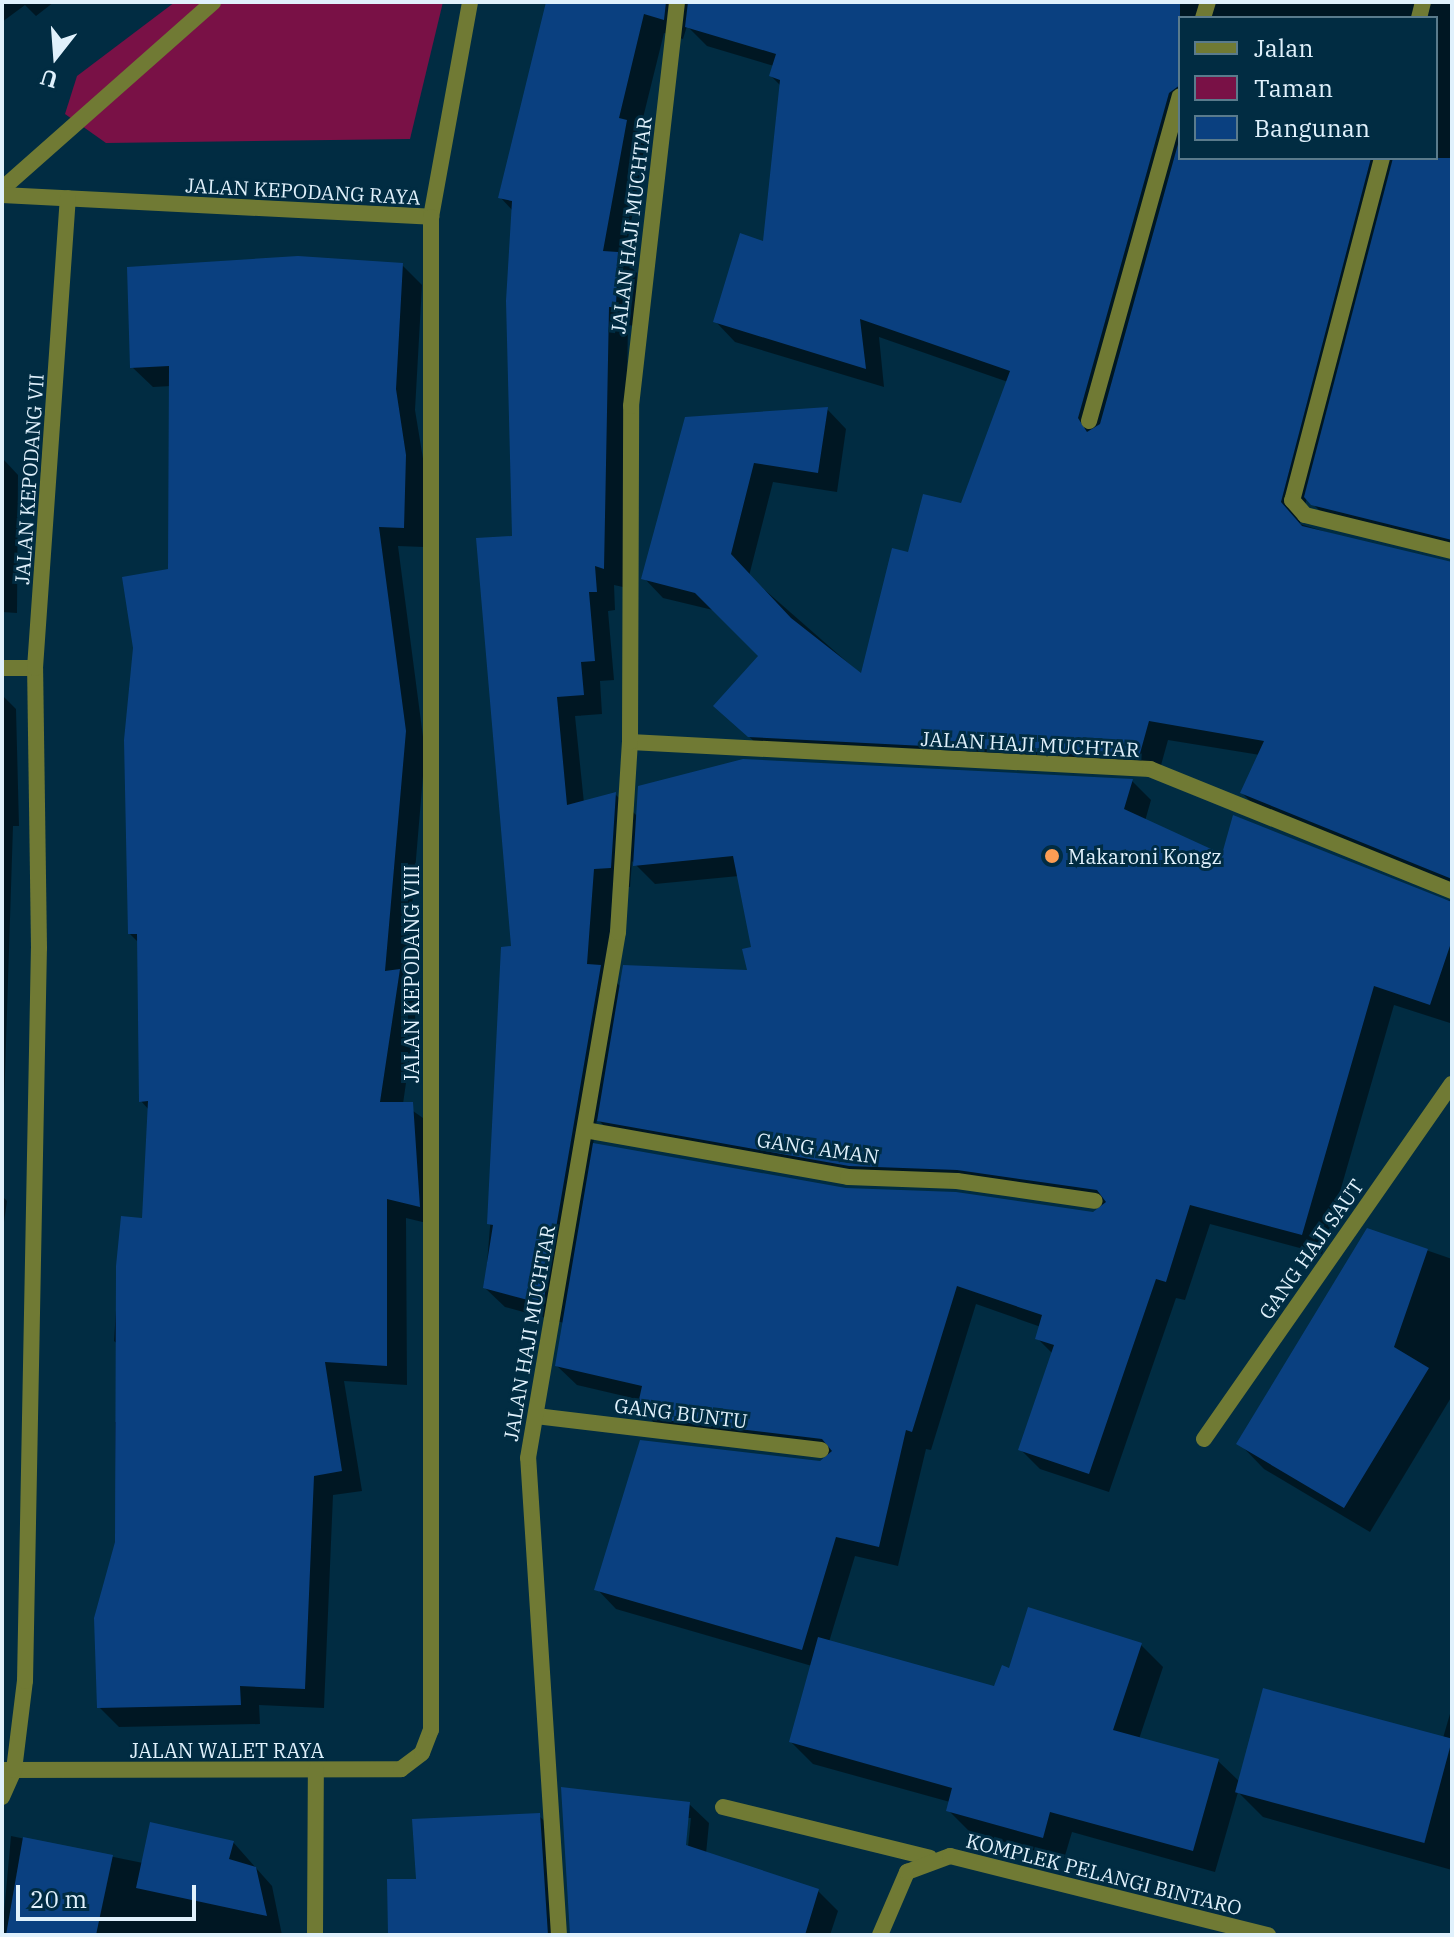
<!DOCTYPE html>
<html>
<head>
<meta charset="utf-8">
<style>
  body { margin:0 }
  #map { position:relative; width:1454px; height:1937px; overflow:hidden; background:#012c42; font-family:"IBM Plex Serif",serif }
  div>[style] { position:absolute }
  .green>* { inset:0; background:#791146 }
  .shadow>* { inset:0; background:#0007 }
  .building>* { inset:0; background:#0a4080; transform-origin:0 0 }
  .street>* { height:16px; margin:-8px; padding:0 8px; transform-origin:8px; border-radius:8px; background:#707a34 }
  .dots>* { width:22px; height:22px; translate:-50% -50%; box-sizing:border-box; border:4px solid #012c42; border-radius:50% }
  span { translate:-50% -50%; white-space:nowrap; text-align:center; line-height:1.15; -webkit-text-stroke:6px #012c42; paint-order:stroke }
  .street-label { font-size:20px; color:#e0f1fc }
  .poi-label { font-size:20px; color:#e0f1fc }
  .left { translate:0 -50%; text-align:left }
  .frame { position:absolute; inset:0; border:4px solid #e0f1fc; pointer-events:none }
  .legend { position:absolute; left:1178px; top:16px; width:260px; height:144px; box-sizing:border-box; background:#012c42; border:2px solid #5a7b8c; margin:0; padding:10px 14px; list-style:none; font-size:24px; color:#e0f1fc }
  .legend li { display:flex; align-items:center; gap:16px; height:40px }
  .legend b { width:40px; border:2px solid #5a7b8c }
  .north { position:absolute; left:16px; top:16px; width:80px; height:80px; -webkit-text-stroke:6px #012c42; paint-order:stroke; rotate:197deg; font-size:22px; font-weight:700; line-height:32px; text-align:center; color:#e0f1fc }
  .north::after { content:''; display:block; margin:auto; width:28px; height:36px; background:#e0f1fc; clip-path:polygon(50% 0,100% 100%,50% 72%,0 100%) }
  .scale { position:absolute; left:16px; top:1885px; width:180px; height:36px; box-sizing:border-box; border:4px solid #e0f1fc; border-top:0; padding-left:10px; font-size:24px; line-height:28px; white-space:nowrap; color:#e0f1fc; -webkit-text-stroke:6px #012c42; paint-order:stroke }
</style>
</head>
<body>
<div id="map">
  <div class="green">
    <div style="clip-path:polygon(175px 2px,443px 2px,410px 139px,106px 143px,65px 114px,77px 76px)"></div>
  </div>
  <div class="shadow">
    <div style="clip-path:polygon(2px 2px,54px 2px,36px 16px,25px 5px,2px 22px)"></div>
    <div style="clip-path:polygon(evenodd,551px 2px,1452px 2px,1452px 553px,1333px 524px,1307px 498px,1300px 524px,1452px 571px,1452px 889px,1262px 813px,1242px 793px,1260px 755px,1168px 740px,1158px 776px,770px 756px,716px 706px,760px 656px,717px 611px,663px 598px,644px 578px,687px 419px,827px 409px,846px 429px,837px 492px,773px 482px,749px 576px,863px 676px,910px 555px,962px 506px,1008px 382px,879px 337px,884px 387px,735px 342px,716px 322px,765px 243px,781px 86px,771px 76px,774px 66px,707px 46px,687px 26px,683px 39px,664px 33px,639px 134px,646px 141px,624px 260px,637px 273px,635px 326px,628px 325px,623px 587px,614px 585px,615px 610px,608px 611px,614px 680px,600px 681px,602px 714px,575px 716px,584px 803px,615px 794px,638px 817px,1132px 781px,1151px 800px,1145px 821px,1223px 856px,1452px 901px,1450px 1023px,1394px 1005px,1322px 1254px,1210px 1224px,1185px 1300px,1176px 1298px,1109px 1492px,1040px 1469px,1021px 1450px,1053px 1354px,1038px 1339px,1041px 1327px,976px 1304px,931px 1450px,926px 1449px,898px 1566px,855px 1556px,829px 1642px,996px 1689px,1011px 1670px,1141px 1645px,1163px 1667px,1139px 1739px,1218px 1761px,1240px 1782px,1443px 1738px,1452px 1707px,1452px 1870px,1263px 1817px,1238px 1792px,1215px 1872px,1072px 1832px,1064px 1859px,970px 1832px,948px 1810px,950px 1802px,813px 1764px,791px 1742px,812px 1666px,616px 1609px,597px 1589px,829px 1456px,669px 1437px,639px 1408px,641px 1400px,577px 1385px,557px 1366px,564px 1323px,505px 1307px,485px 1288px,513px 948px,513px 211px,500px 197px,551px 2px,1180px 18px,1436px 18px,1436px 158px,1180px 158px,1180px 18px,551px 2px,632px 861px,655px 884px,739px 876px,754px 949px,749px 972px,622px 988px,607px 973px,613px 888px,630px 887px,632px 861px,551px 2px,597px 1119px,619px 1140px,1103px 1207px,1094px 1214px,846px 1190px,593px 1145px,597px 1119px)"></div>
    <div style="clip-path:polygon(402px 265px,422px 285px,415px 410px,426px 477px,424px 547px,398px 546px,425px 752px,406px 978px,419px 991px,403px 1104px,433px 1125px,439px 1226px,406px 1218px,407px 1385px,344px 1381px,362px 1491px,333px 1495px,324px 1708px,259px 1705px,260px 1724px,119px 1727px,99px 1707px,117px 1542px,115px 1422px,213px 1424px,114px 1341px,122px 1218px,144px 1221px,150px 1111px,141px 1101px,139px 943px,130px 934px,170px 571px,171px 386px,153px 387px,132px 367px)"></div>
    <div style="clip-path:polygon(2px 444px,4px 460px,18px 475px,17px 613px,2px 612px)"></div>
    <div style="clip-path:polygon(2px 695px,16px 709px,19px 826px,13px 826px,2px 1167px)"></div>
    <div style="clip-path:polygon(2px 1196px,7px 1201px,2px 1236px)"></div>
    <div style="clip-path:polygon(1368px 1230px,1452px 1259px,1452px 1396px,1370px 1532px,1264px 1469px,1239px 1443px)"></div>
    <div style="clip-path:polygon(evenodd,689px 1804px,709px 1823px,706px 1854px,818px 1891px,838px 1911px,830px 1935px,572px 1935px,689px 1804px,687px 1818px,691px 1818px,687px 1856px,683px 1855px,687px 1818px)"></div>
    <div style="clip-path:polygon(539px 1816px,554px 1830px,561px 1935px,388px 1935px,418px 1881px)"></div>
    <div style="clip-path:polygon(11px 1836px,143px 1863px,233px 1842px,272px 1886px,282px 1935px,2px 1935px)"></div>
  </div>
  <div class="building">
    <div style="clip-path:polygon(546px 2px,666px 2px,664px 20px,644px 14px,619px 118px,627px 120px,603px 251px,618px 252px,616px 307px,609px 307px,604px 569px,595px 566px,597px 592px,589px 592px,595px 661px,581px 662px,584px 695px,557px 697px,567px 805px,616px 792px,611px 868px,594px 869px,587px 964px,601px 965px,543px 1304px,483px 1288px,493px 1225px,487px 1224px,501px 947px,511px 946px,476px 538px,512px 536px,506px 301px,512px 201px,498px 198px)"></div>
    <div style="clip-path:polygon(688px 2px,1180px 2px,1180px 85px,1169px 93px,1078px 418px,1087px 432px,1100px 424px,1180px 137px,1180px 158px,1371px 158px,1281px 502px,1302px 526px,1452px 562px,1452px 879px,1240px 793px,1264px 741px,1149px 721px,1139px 757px,748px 737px,713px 706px,758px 656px,695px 593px,641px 579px,685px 417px,828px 407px,818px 473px,754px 463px,731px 554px,791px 618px,861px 673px,892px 548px,908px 552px,923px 494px,961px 503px,1010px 371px,860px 319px,866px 369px,713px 322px,740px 233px,763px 241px,780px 80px,769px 76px,776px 54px,685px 27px)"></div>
    <div style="clip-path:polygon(1393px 158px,1452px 158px,1452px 540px,1311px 505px,1304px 497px)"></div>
    <div style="clip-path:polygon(298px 256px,403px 263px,396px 389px,406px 455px,404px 528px,379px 527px,406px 731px,385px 971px,400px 969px,380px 1102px,413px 1102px,420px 1207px,387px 1199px,387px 1366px,325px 1362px,342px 1471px,314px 1476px,305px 1689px,240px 1686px,241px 1705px,97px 1708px,94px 1618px,115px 1542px,116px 1266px,121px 1216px,142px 1218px,148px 1101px,139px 1102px,137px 934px,128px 934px,124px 740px,133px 648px,122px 577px,168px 569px,169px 366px,130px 368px,127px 267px)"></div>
    <div style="clip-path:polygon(743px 759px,1133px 779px,1124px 809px,1222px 854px,1233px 815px,1452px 902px,1452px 940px,1430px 1005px,1374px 986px,1302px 1235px,1190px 1205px,1166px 1282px,1156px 1279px,1089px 1474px,1018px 1450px,1054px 1345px,1035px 1339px,1042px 1315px,957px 1286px,912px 1432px,906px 1430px,879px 1547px,836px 1537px,802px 1650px,594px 1590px,640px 1440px,820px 1461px,832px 1451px,822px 1439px,647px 1418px,649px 1411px,637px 1409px,642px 1386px,555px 1366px,593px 1143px,846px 1188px,956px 1192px,1093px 1212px,1106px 1202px,1097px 1190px,957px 1170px,849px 1166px,597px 1121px,623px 965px,747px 970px,742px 949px,751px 947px,733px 856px,633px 866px,638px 786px)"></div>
    <div style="clip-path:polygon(1367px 1228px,1428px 1249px,1394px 1347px,1429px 1368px,1344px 1508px,1236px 1444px)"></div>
    <div style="clip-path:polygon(1028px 1607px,1142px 1643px,1113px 1730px,1219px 1759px,1193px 1851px,1050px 1812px,1043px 1838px,946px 1811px,952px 1788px,789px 1742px,818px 1637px,994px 1686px,1002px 1665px,1009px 1668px)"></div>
    <div style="left:1263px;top:1688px;width:196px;height:108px;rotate:15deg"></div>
    <div style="clip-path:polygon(561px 1787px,690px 1802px,686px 1845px,819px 1889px,805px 1935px,570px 1935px)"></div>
    <div style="clip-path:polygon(540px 1813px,548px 1935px,388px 1935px,387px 1879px,416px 1879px,412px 1819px)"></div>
    <div style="clip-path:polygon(150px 1822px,234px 1841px,229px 1859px,256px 1867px,267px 1916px,136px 1888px)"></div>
    <div style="clip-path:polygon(23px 1837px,113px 1855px,96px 1935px,6px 1935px)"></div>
  </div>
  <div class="street">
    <div style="left:1203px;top:18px;width:17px;rotate:-73deg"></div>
    <div style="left:1419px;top:18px;width:16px;rotate:-76deg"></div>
    <div style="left:1382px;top:158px;width:354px;rotate:104.7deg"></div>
    <div style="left:1292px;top:500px;width:20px;rotate:49deg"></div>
    <div style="left:1305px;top:515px;width:151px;rotate:13.8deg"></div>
    <div style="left:2px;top:189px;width:282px;rotate:-41.5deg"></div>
    <div style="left:2px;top:195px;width:430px;rotate:2.9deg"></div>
    <div style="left:431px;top:217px;width:219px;rotate:-79.7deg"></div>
    <div style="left:1089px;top:421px;width:337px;rotate:-74.4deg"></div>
    <div style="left:2px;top:668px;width:33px"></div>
    <div style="left:630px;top:742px;width:521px;rotate:2.97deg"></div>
    <div style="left:1150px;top:769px;width:326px;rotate:22deg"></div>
    <div style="left:585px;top:1130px;width:267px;rotate:10.1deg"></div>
    <div style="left:848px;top:1177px;width:109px;rotate:2.1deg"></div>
    <div style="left:957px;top:1181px;width:139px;rotate:8.2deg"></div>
    <div style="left:536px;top:1416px;width:287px;rotate:6.8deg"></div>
    <div style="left:1204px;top:1439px;width:433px;rotate:-55.1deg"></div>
    <div style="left:2px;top:1770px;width:399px;rotate:-0.1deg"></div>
    <div style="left:401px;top:1769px;width:26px;rotate:-37deg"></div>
    <div style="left:422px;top:1753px;width:25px;rotate:-69deg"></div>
    <div style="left:431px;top:1730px;width:1513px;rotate:-90deg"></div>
    <div style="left:2px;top:1797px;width:30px;rotate:-66deg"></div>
    <div style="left:14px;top:1770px;width:90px;rotate:-83deg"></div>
    <div style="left:25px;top:1681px;width:733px;rotate:-88.91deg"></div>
    <div style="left:39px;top:948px;width:280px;rotate:-90.8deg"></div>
    <div style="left:35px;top:668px;width:471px;rotate:-86deg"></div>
    <div style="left:723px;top:1807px;width:213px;rotate:13.8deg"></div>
    <div style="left:315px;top:1935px;width:165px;rotate:-89.7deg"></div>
    <div style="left:559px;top:1935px;width:478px;rotate:-93.7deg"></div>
    <div style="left:528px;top:1458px;width:534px;rotate:-80.29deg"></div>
    <div style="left:618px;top:932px;width:190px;rotate:-86.4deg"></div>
    <div style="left:630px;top:742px;width:336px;rotate:-89.8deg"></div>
    <div style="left:631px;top:406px;width:407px;rotate:-83.5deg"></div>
    <div style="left:880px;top:1935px;width:69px;rotate:-66.8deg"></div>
    <div style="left:907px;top:1872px;width:46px;rotate:-20.4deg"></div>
    <div style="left:950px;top:1856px;width:328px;rotate:14deg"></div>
  </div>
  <div class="dots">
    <div style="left:1052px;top:856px;background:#fc9d54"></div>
  </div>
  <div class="street-label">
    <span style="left:303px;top:191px;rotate:3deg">JALAN KEPODANG RAYA</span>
    <span style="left:631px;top:225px;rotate:-83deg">JALAN HAJI MUCHTAR</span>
    <span style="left:29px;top:479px;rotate:-86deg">JALAN KEPODANG VII</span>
    <span style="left:1030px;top:744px;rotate:3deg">JALAN HAJI MUCHTAR</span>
    <span style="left:411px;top:974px;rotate:-90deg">JALAN KEPODANG VIII</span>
    <span style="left:818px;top:1148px;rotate:8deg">GANG AMAN</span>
    <span style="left:1311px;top:1249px;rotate:-55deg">GANG HAJI SAUT</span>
    <span style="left:529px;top:1333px;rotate:-80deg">JALAN HAJI MUCHTAR</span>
    <span style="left:681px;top:1413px;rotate:7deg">GANG BUNTU</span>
    <span style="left:227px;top:1750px">JALAN WALET RAYA</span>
    <span style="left:1104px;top:1874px;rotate:14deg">KOMPLEK PELANGI BINTARO</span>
  </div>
  <div class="poi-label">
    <span class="left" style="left:1068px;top:856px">Makaroni Kongz</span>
  </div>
  <div class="frame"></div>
  <ul class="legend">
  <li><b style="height:10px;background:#707a34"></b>Jalan</li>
  <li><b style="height:22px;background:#791146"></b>Taman</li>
  <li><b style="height:22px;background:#0a4080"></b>Bangunan</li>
  </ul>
  <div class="north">U</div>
  <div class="scale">20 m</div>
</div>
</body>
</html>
